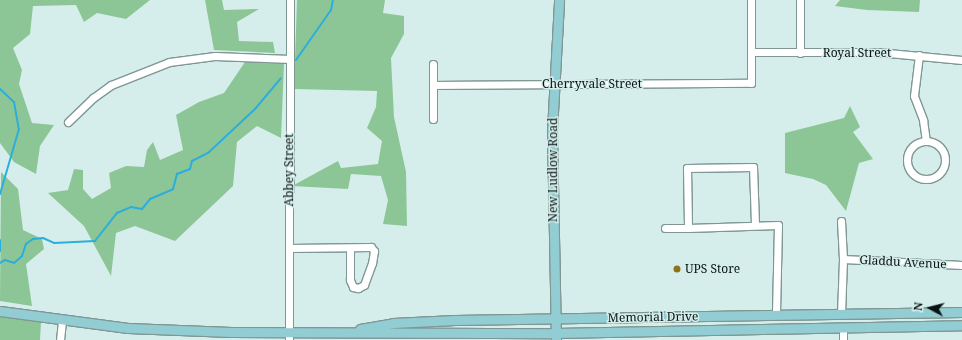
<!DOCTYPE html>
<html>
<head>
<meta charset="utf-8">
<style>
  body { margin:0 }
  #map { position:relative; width:962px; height:340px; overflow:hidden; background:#d5eeeb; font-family:"Noto Serif",serif }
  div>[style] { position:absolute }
  .green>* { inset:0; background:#8dc696 }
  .stream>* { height:2px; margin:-1px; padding:0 1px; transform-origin:1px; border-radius:1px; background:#2baedc }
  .roads { filter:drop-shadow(1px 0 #7f9794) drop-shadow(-1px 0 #7f9794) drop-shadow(0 1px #7f9794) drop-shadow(0 -1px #7f9794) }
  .minor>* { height:7px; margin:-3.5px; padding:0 3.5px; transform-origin:3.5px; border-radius:3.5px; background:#fff }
  .minor>.ring { margin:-3.5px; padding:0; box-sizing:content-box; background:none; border:7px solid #fff; border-radius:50% }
  .major>* { height:9px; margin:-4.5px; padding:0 4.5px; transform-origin:4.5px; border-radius:4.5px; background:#93cdd4 }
  .dots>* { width:11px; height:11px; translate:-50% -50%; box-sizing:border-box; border:2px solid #d5eeeb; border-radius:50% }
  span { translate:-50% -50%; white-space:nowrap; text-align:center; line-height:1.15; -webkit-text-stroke:3px #d5eeeb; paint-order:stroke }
  .street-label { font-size:12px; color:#0a1312 }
  .poi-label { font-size:12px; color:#0a1312 }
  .left { translate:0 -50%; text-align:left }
  .north { position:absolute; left:910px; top:288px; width:40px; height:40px; -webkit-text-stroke:3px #d5eeeb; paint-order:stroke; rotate:277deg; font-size:11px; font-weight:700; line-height:16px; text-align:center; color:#0a1312 }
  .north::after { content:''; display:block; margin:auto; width:14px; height:18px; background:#0a1312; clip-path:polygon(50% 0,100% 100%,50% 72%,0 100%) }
</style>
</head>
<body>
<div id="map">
  <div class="green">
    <div style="clip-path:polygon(0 0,150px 0,126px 19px,97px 13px,84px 22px,76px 5px,33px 6px,30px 34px,13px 48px,22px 70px,19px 84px,32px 123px,54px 125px,40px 146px,36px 174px,14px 162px,0 143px)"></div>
    <div style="clip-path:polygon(205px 0,222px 0,224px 10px,259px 9px,237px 22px,239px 41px,273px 42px,275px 53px,214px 50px)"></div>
    <div style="clip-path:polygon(297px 0,385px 0,383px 13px,404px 16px,404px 34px,391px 58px,394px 117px,406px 172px,407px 226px,383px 224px,388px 200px,381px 176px,351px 174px,348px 189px,292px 186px,338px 161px,341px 168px,378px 164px,382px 141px,367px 128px,376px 107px,377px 91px,294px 89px)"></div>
    <div style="clip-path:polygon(840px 0,920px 0,919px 12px,867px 10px,835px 6px)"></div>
    <div style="clip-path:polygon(245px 62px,284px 64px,281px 138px,257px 126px,237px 142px,233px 186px,175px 241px,135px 226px,116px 233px,111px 276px,84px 226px,48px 193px,68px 190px,74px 169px,83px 170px,83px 189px,92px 199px,111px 188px,109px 173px,126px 166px,144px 167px,147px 150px,153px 142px,160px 160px,183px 150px,176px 115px,199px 102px,224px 93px)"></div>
    <div style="clip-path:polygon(850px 106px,860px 127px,853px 132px,873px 159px,859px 163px,846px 211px,826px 185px,813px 179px,785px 173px,785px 133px,844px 118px)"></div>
    <div style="clip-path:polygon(1px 172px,18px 189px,23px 230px,42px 239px,44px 249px,26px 264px,32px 306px,0 301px)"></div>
    <div style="clip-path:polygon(0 315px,41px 322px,40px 340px,0 340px)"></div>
  </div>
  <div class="stream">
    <div style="left:296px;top:60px;width:61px;rotate:-55deg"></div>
    <div style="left:331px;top:10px;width:10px;rotate:-79deg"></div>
    <div style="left:0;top:89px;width:19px;rotate:43deg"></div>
    <div style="left:14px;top:102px;width:27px;rotate:80deg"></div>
    <div style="left:19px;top:129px;width:68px;rotate:106.3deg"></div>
    <div style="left:0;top:240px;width:11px;rotate:90deg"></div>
    <div style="left:0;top:263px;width:6px;rotate:-31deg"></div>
    <div style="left:5px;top:260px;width:9px;rotate:18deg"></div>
    <div style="left:14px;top:263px;width:11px;rotate:-41deg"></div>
    <div style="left:22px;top:256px;width:13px;rotate:-72deg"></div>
    <div style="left:26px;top:244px;width:9px;rotate:-36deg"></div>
    <div style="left:33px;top:239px;width:10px;rotate:-6deg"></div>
    <div style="left:43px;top:238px;width:12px;rotate:24deg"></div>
    <div style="left:54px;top:243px;width:41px;rotate:-2.8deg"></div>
    <div style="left:95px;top:241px;width:36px;rotate:-52deg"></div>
    <div style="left:117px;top:213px;width:15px;rotate:-23deg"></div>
    <div style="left:131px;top:207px;width:11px;rotate:10deg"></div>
    <div style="left:142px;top:209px;width:13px;rotate:-51deg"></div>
    <div style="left:150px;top:199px;width:25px;rotate:-23deg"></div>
    <div style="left:173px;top:189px;width:16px;rotate:-75deg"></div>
    <div style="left:177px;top:174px;width:14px;rotate:-21deg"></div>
    <div style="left:190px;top:169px;width:8px;rotate:-76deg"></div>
    <div style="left:192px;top:161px;width:18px;rotate:-27deg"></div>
    <div style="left:208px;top:153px;width:64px;rotate:-43.1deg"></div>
    <div style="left:255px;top:109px;width:40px;rotate:-50deg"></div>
  </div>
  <div class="roads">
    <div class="minor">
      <div style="left:751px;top:52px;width:127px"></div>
      <div style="left:878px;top:52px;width:84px;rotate:5.4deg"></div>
      <div style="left:800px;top:53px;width:53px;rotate:-90deg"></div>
      <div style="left:919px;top:55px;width:41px;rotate:97deg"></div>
      <div style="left:914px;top:96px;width:26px;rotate:69deg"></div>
      <div style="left:923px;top:120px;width:21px;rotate:82deg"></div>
      <div style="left:433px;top:64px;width:55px;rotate:90deg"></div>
      <div style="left:433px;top:85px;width:318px;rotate:-0.4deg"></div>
      <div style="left:751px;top:83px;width:83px;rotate:-90deg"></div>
      <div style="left:68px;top:122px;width:35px;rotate:-44deg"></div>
      <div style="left:93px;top:98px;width:22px;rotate:-36deg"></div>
      <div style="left:111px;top:85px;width:62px;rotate:-21.6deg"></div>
      <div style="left:169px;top:62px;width:46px;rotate:-7.4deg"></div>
      <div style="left:215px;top:56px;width:75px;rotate:2.3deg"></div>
      <div class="ring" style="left:907px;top:141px;width:31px;height:31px"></div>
      <div style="left:755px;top:224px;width:57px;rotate:-92deg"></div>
      <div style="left:753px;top:167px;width:66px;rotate:179.1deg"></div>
      <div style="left:687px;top:168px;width:60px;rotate:89deg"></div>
      <div style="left:688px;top:228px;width:90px;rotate:-1.9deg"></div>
      <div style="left:778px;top:225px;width:90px;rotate:91.3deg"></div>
      <div style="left:665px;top:228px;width:23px"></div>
      <div style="left:289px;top:248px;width:82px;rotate:-0.7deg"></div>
      <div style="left:371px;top:247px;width:5px;rotate:53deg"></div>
      <div style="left:374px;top:251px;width:12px;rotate:99deg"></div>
      <div style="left:372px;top:263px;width:23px;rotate:110deg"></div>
      <div style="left:364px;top:285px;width:7px;rotate:153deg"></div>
      <div style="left:358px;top:288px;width:5px;rotate:-169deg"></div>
      <div style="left:353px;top:287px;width:8px;rotate:-113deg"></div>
      <div style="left:350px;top:280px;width:32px;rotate:-90deg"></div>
      <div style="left:843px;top:259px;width:119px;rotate:2.9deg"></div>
      <div style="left:841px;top:314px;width:55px;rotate:-87.9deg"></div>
      <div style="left:843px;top:259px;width:38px;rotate:-93deg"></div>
      <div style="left:60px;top:340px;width:20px;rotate:-84deg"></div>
      <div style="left:289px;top:340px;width:340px;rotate:-89.8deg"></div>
      <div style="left:843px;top:340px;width:13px;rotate:-90deg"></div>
    </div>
    <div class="major">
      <div style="left:0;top:311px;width:129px;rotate:7.6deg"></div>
      <div style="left:128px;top:328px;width:103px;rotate:2.2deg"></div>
      <div style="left:231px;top:332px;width:324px;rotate:0.2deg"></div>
      <div style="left:555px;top:333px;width:407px;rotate:-1.1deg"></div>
      <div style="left:360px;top:329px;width:34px;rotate:-10deg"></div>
      <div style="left:393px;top:323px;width:62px;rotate:-2.8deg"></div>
      <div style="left:455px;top:320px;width:507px;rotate:-0.9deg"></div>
      <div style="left:556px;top:340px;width:209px;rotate:-91.1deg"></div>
      <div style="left:552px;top:131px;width:131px;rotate:-86.9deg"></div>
    </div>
  </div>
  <div class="dots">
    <div style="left:677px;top:269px;background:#8f7318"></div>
  </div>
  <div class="street-label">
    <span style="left:857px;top:53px">Royal Street</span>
    <span style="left:592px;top:84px">Cherryvale Street</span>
    <span style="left:289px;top:170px;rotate:-90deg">Abbey Street</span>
    <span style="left:553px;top:170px;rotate:-90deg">New Ludlow Road</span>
    <span style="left:903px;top:262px;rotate:3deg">Gladdu Avenue</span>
    <span style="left:653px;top:317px;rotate:-1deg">Memorial Drive</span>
  </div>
  <div class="poi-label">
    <span class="left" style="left:685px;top:269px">UPS Store</span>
  </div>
  <div class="north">N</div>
</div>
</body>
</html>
